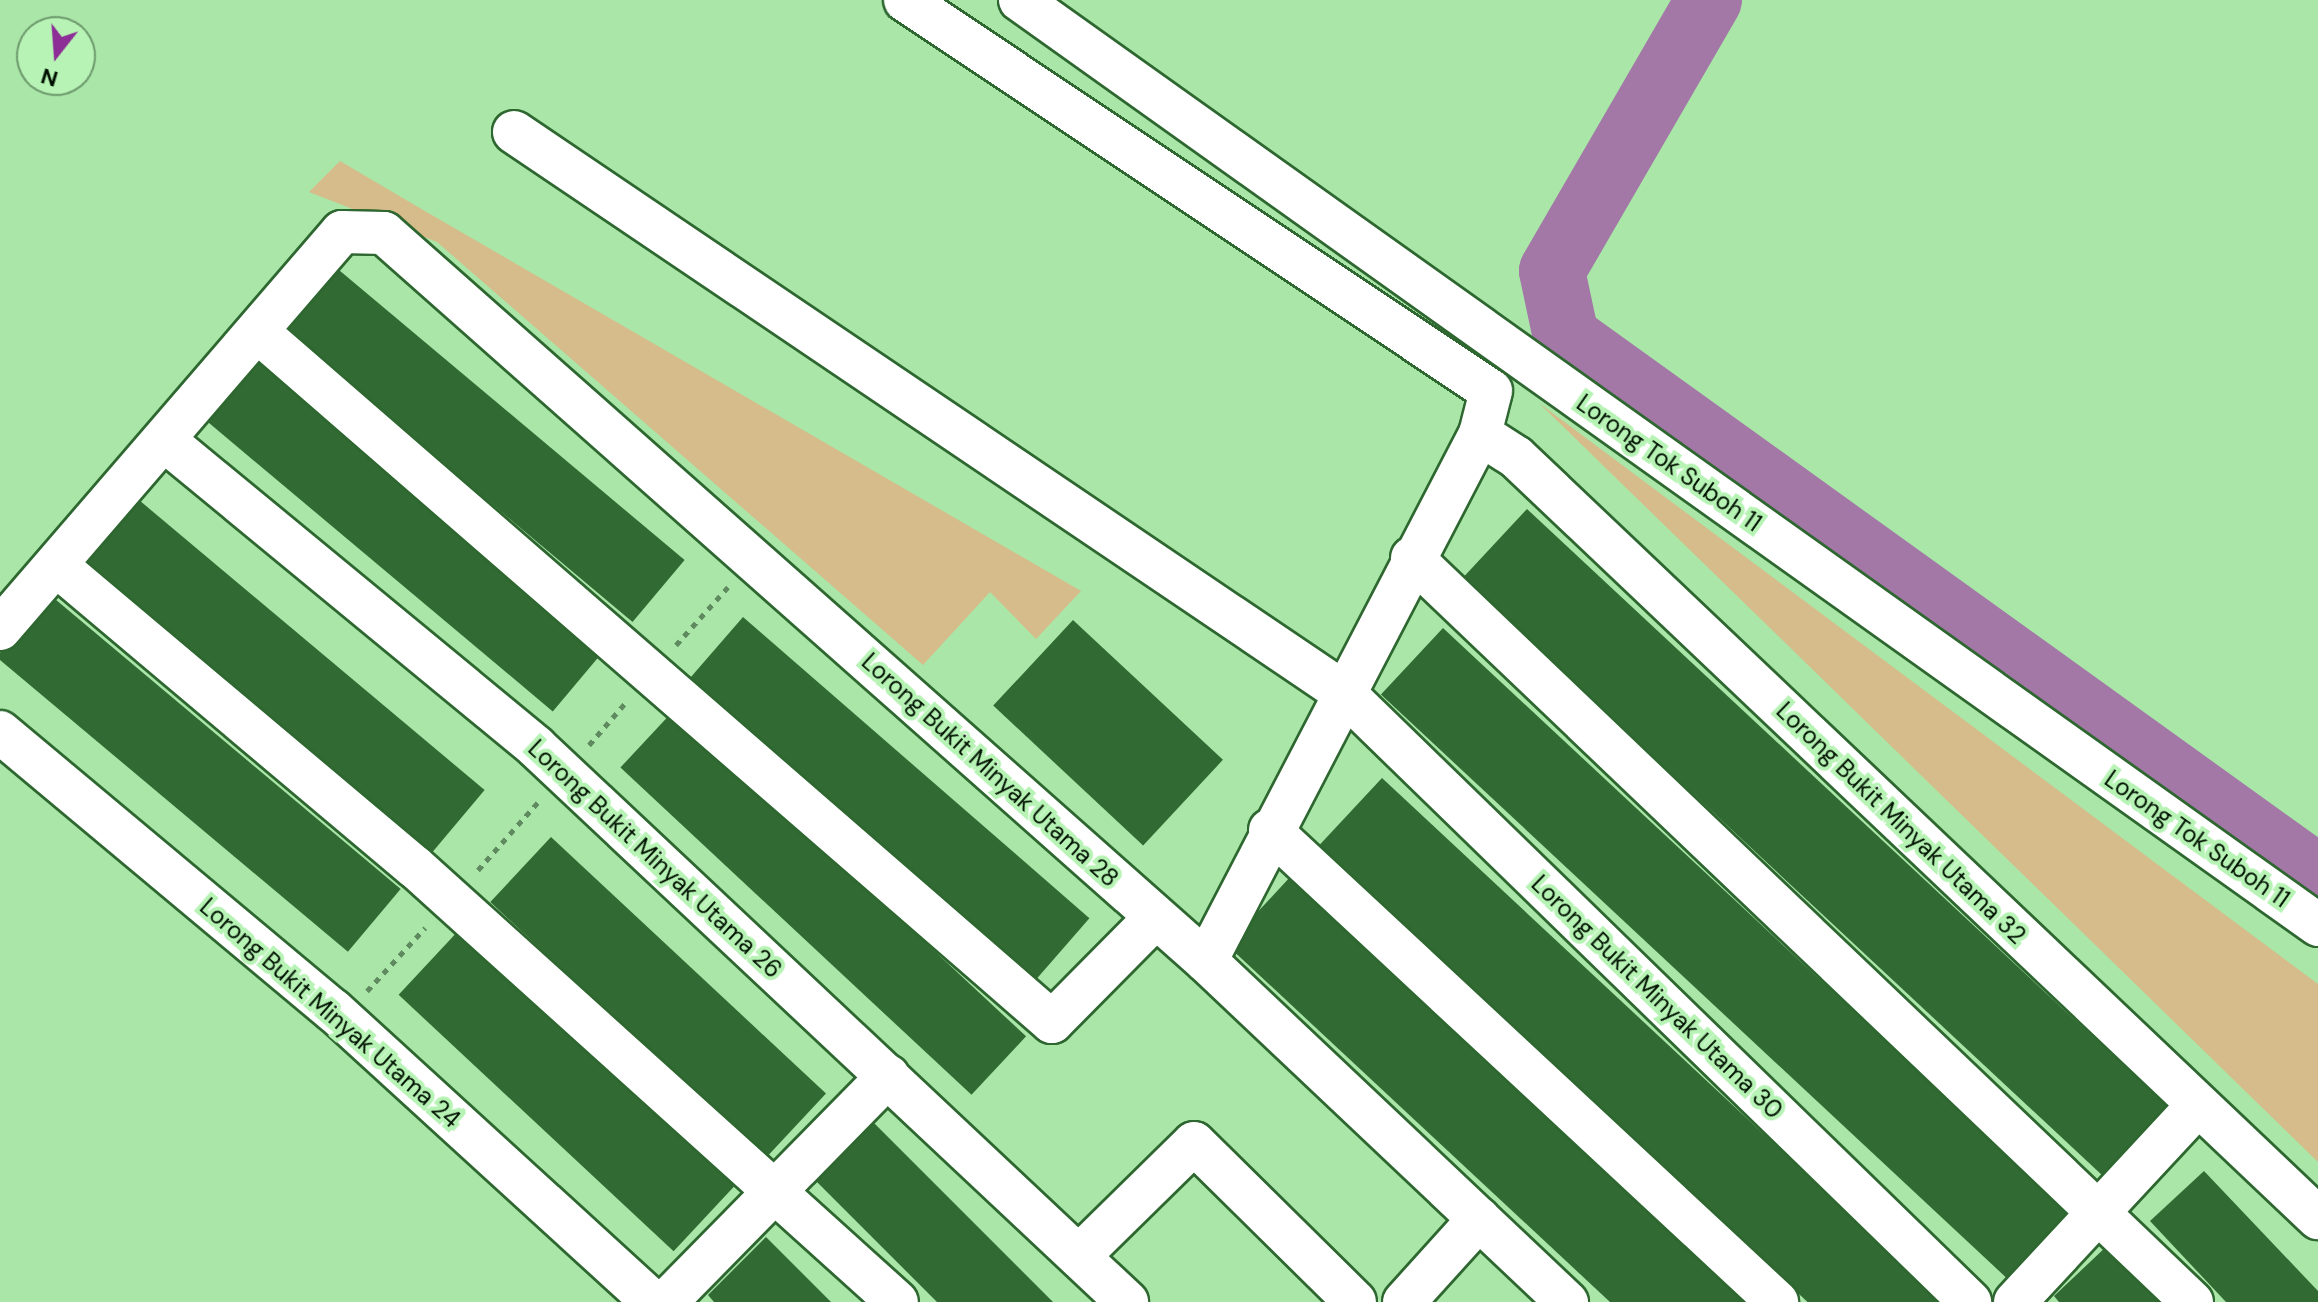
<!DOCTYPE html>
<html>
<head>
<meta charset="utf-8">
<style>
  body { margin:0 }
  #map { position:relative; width:2318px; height:1302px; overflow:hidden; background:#a9e6a8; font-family:"DM Sans",sans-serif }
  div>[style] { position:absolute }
  .green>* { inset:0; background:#d6bc8a }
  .river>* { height:66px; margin:-33px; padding:0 33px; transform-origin:33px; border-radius:33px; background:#a378a6 }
  .building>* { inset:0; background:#316a32; transform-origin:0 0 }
  .path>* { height:5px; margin-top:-2.5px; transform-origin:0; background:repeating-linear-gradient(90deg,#5f895e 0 6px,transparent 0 12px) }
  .roads { filter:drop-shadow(2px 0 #2e6730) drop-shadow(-2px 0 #2e6730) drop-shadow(0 2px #2e6730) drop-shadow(0 -2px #2e6730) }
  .minor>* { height:42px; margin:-21px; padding:0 21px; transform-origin:21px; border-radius:21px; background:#fff }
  span { translate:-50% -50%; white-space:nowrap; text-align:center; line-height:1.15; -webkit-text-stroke:8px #b6f3b4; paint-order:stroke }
  .street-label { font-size:24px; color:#010 }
  .north { position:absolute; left:16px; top:16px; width:80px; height:80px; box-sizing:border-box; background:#b6f3b4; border:2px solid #6d996c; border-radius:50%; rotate:197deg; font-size:22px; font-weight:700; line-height:32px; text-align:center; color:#010 }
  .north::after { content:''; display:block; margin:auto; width:28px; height:36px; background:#8d2d96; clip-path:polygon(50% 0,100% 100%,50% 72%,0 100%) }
</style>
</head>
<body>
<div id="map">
  <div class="green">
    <div style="clip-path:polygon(340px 161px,418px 207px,1081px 591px,1036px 639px,990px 592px,923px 665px,437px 242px,309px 192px)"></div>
    <div style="clip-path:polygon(1539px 403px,2318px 984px,2318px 1162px)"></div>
  </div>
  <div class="river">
    <div style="left:1709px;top:0;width:313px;rotate:120.1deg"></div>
    <div style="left:1552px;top:271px;width:67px;rotate:78deg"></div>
    <div style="left:1566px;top:337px;width:926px;rotate:35.73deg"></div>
  </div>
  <div class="building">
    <div style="left:333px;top:265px;width:459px;height:81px;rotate:40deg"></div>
    <div style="left:254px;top:355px;width:458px;height:81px;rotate:40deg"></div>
    <div style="left:133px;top:495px;width:459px;height:82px;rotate:40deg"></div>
    <div style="left:1527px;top:509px;width:882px;height:95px;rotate:43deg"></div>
    <div style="left:49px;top:594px;width:459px;height:82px;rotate:40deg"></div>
    <div style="left:743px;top:617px;width:459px;height:81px;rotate:41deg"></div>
    <div style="left:1073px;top:620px;width:205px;height:117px;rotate:43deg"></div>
    <div style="left:1443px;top:628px;width:858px;height:91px;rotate:43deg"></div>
    <div style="left:675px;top:709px;width:480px;height:80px;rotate:43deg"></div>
    <div style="left:1382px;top:778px;width:769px;height:93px;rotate:43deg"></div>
    <div style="left:551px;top:837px;width:376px;height:89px;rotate:43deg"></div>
    <div style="clip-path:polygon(1291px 876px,1748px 1302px,1610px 1302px,1227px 945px)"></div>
    <div style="left:460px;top:929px;width:376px;height:90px;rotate:43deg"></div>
    <div style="clip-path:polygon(871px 1120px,1053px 1302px,937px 1302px,813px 1178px)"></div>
    <div style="clip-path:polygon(2204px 1171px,2318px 1291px,2318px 1302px,2226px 1302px,2150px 1221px)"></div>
    <div style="clip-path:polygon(766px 1237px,831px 1302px,714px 1302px,708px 1295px)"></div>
    <div style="clip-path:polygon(2108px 1245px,2161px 1302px,2059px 1302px,2054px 1296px)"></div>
  </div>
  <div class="path">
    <div style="left:676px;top:645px;width:78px;rotate:-48.1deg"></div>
    <div style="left:589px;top:745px;width:58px;rotate:-49.2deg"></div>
    <div style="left:478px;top:870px;width:94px;rotate:-48.5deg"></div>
    <div style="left:367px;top:991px;width:86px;rotate:-47.4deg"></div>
  </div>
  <div class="roads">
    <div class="minor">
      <div style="left:905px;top:0;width:704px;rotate:33.71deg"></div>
      <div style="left:1491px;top:391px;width:44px;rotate:104.3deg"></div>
      <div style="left:1480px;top:434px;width:594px;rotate:117.47deg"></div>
      <div style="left:1020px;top:0;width:1594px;rotate:35.47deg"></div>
      <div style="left:514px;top:132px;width:1000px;rotate:34.04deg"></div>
      <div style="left:1343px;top:692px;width:875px;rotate:44.21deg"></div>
      <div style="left:258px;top:332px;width:1052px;rotate:40.99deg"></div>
      <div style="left:1052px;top:1022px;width:146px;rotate:-45.3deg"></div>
      <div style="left:1480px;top:434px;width:43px;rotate:32.6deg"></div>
      <div style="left:1516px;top:457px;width:1106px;rotate:43.5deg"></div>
      <div style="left:164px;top:440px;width:482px;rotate:39.5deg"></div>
      <div style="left:536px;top:747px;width:811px;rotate:43.2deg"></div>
      <div style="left:1412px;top:558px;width:1078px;rotate:43.65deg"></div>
      <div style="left:56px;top:565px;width:469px;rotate:40.1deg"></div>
      <div style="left:415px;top:867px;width:649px;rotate:42.07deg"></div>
      <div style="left:0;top:629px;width:524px;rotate:-49.26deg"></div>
      <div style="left:342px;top:232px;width:42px;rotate:1.4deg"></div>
      <div style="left:384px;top:233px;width:1098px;rotate:41.53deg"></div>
      <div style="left:1206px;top:961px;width:497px;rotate:43.4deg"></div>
      <div style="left:0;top:732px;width:434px;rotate:39.9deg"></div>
      <div style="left:333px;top:1010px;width:433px;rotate:42.4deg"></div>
      <div style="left:1270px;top:830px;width:693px;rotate:42.95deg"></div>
      <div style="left:1079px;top:1256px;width:161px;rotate:-44.5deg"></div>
      <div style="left:1194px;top:1143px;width:226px;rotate:44.6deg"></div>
      <div style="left:666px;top:1302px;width:317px;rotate:-45.5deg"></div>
      <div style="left:1404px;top:1302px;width:112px;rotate:-47.9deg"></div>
      <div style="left:2015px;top:1302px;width:267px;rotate:-47.1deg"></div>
    </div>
  </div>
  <div class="street-label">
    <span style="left:1669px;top:463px;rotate:35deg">Lorong Tok Suboh 11</span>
    <span style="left:990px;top:770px;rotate:42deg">Lorong Bukit Minyak Utama 28</span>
    <span style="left:1901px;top:823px;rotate:44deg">Lorong Bukit Minyak Utama 32</span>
    <span style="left:2197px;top:839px;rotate:35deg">Lorong Tok Suboh 11</span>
    <span style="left:655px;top:859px;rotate:43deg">Lorong Bukit Minyak Utama 26</span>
    <span style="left:1657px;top:997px;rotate:44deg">Lorong Bukit Minyak Utama 30</span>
    <span style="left:330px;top:1013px;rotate:41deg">Lorong Bukit Minyak Utama 24</span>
  </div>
  <div class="north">N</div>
</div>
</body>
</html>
